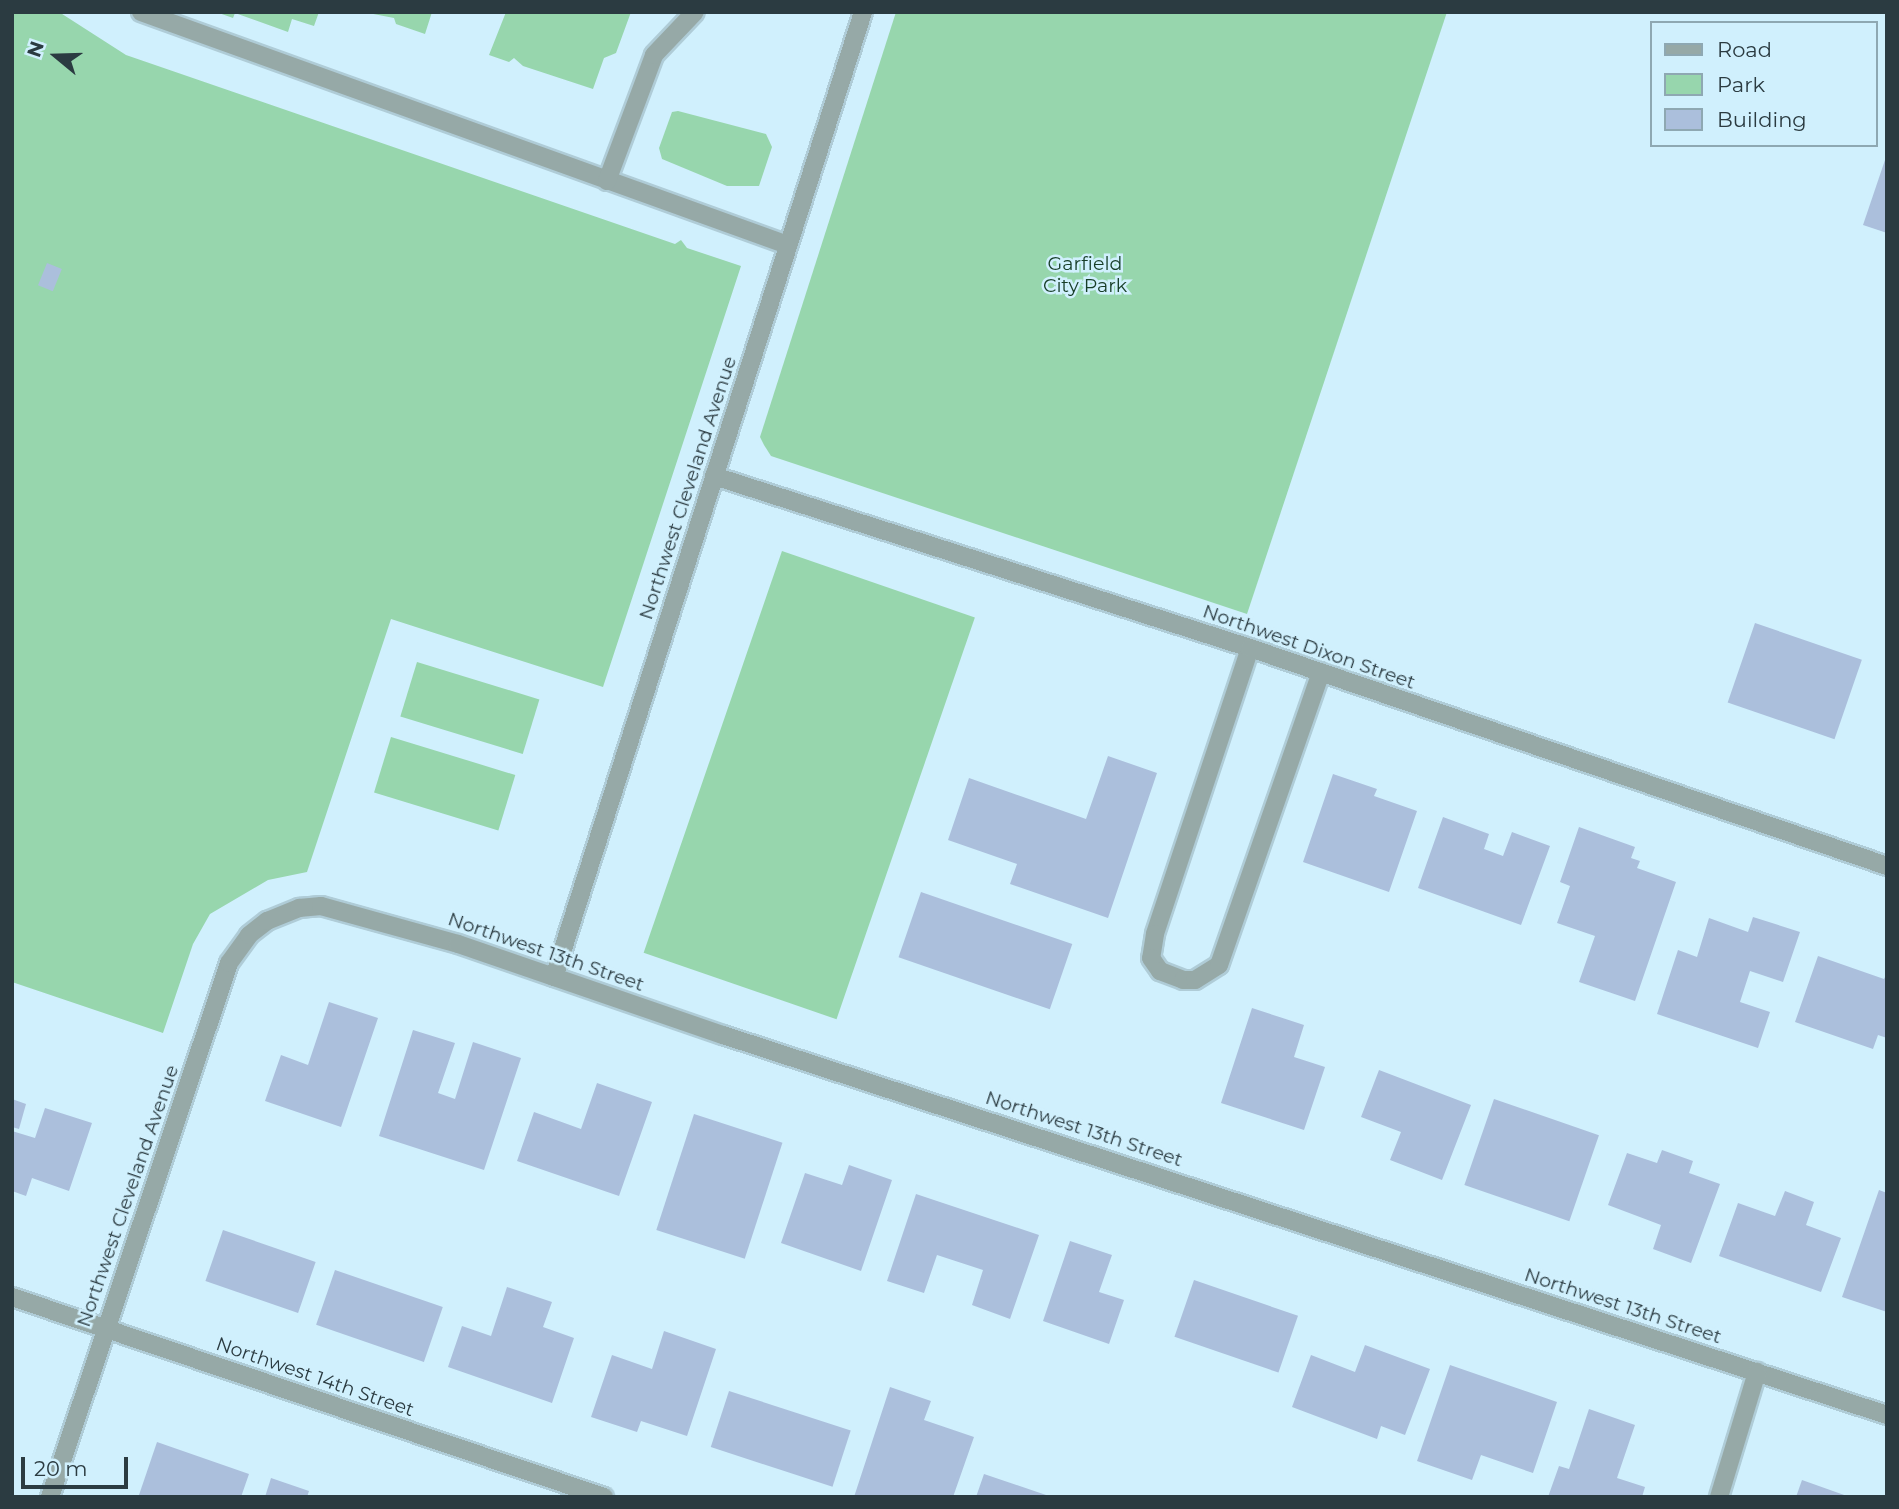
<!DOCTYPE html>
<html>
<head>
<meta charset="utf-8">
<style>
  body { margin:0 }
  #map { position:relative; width:1899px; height:1509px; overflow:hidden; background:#d0f0fd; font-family:Montserrat,sans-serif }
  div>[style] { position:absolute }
  .green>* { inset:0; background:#97d6ad; transform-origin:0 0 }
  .building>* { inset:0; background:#abbfdc; transform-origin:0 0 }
  .roads { filter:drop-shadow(2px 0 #afccd7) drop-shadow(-2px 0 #afccd7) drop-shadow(0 2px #afccd7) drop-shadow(0 -2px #afccd7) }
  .lane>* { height:18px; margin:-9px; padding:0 9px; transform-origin:9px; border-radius:9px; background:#96a9a7 }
  .street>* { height:18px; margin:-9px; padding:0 9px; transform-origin:9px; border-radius:9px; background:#96a9a7 }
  span { translate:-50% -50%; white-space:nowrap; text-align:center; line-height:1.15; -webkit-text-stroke:5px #d0f0fd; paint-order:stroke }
  .park-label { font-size:19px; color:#173d27 }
  .street-label { font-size:19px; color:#2b3b41 }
  .frame { position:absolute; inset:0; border:14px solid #2b3b41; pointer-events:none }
  .legend { position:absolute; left:1650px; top:21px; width:228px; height:126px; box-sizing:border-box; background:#d0f0fd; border:2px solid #8ea8b2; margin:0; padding:9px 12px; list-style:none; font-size:21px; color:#2b3b41 }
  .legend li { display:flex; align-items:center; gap:14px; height:35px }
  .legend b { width:35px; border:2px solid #8ea8b2 }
  .north { position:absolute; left:21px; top:21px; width:70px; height:70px; -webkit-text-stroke:5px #d0f0fd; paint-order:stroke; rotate:289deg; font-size:19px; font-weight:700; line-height:28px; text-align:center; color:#2b3b41 }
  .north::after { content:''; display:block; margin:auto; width:24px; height:32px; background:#2b3b41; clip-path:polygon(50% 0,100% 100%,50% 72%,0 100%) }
  .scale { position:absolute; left:21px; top:1457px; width:107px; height:32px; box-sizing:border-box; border:4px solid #2b3b41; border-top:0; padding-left:9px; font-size:21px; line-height:24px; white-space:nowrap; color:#2b3b41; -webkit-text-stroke:5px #d0f0fd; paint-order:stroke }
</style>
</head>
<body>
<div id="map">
  <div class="green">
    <div style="clip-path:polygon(12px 12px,59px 12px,126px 55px,675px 244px,681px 240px,687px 248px,741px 266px,603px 687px,391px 619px,307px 872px,268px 880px,210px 914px,193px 944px,163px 1033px,12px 982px)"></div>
    <div style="clip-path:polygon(216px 12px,319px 12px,314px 26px,292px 19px,288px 32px,235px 13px,233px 18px)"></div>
    <div style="clip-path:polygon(363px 12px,432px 12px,425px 34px,396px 24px,394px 18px)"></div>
    <div style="clip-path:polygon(506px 12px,631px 12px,616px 53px,604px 58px,593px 89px,523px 66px,514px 58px,509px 62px,489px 55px)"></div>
    <div style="clip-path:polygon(896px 12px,1447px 12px,1247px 614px,771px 456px,764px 445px,760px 437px)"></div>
    <div style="clip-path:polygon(678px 111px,766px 134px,772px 147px,759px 186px,727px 186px,662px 159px,659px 148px,672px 112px)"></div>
    <div style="left:782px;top:551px;width:204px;height:425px;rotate:19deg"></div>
    <div style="left:417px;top:662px;width:128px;height:57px;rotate:17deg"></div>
    <div style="left:391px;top:737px;width:130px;height:58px;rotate:17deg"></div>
  </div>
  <div class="building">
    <div style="clip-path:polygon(1886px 157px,1887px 157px,1887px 233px,1863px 225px)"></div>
    <div style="left:47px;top:263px;width:16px;height:24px;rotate:22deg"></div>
    <div style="left:1755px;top:623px;width:113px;height:84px;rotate:19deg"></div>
    <div style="clip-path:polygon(1108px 756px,1157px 773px,1108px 918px,1010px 884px,1017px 864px,948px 840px,969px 778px,1086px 819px)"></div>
    <div style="clip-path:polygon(1333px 774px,1377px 789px,1374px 796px,1417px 811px,1389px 892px,1303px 862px)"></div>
    <div style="clip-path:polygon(1443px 817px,1489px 834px,1484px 849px,1503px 856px,1512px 832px,1550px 846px,1521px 925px,1418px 888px)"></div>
    <div style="clip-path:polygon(1579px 827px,1635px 847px,1631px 858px,1640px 861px,1637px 868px,1676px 882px,1635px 1001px,1579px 982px,1595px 936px,1557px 923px,1570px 886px,1560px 882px)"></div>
    <div style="left:921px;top:892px;width:160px;height:69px;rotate:19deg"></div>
    <div style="clip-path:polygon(1753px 917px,1800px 932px,1783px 982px,1750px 971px,1740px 1002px,1770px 1012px,1758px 1048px,1657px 1014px,1678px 950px,1697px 957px,1709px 918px,1748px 932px)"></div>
    <div style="clip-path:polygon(1818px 956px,1884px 979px,1887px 973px,1887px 1038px,1878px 1035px,1873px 1049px,1795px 1022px)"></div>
    <div style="clip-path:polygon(329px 1002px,378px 1018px,341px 1127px,265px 1101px,281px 1055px,308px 1065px)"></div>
    <div style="clip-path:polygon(1252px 1008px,1304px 1025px,1294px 1057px,1325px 1067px,1304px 1130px,1221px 1103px)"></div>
    <div style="clip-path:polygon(413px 1030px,455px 1043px,438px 1093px,455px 1099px,473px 1042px,521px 1058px,484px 1170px,379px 1136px)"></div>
    <div style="clip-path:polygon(1379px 1070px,1471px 1105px,1442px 1180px,1390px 1160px,1401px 1132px,1361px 1117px)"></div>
    <div style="clip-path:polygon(597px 1083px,652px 1102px,619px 1196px,517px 1161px,534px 1112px,581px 1129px)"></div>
    <div style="clip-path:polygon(12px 1099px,26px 1104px,19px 1129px,12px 1127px)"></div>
    <div style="left:1494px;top:1099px;width:111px;height:91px;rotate:19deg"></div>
    <div style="clip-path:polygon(45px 1108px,92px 1123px,69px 1191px,32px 1178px,26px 1196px,12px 1191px,12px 1131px,35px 1138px)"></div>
    <div style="left:694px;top:1114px;width:93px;height:122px;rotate:18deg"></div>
    <div style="clip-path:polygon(1662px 1150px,1693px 1161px,1689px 1173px,1720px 1184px,1691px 1263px,1653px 1249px,1661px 1225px,1608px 1205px,1627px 1153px,1657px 1163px)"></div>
    <div style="clip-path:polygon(849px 1165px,892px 1180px,861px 1271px,781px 1243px,805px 1173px,842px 1185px)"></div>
    <div style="clip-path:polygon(1879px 1190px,1887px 1193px,1887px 1312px,1842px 1297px)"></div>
    <div style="clip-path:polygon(1785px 1191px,1814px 1202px,1806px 1225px,1841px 1238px,1821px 1292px,1719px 1256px,1738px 1203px,1775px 1216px)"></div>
    <div style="clip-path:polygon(916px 1194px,1039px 1235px,1010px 1319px,972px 1305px,983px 1270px,937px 1255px,924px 1293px,887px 1281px)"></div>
    <div style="left:223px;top:1230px;width:98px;height:54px;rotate:19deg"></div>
    <div style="clip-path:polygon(1070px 1241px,1112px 1255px,1099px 1292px,1124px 1300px,1109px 1344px,1043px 1321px)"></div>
    <div style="left:335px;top:1270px;width:114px;height:58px;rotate:19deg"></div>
    <div style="left:1194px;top:1280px;width:110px;height:60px;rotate:19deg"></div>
    <div style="clip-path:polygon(507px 1287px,552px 1302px,543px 1327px,574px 1338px,552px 1403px,448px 1367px,462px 1326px,491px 1336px)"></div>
    <div style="clip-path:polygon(664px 1331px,716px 1349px,687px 1436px,641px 1421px,637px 1432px,591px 1417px,612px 1355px,652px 1369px)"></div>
    <div style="clip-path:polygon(1365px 1345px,1430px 1369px,1405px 1435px,1381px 1426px,1377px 1439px,1292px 1407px,1311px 1355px,1355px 1372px)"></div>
    <div style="clip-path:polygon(1450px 1365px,1557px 1402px,1533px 1473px,1481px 1455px,1472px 1480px,1417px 1461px)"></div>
    <div style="clip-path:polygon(890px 1387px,931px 1401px,924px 1420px,974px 1437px,953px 1497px,854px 1497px)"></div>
    <div style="left:729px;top:1391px;width:128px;height:59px;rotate:18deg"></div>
    <div style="clip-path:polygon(1589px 1409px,1635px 1425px,1617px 1478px,1645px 1487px,1642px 1497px,1548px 1497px,1559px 1466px,1569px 1469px)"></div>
    <div style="clip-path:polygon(157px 1442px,249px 1474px,241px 1497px,139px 1495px)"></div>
    <div style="clip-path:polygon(984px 1474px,1049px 1496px,1049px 1497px,976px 1497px)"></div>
    <div style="clip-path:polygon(271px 1478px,309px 1491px,307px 1497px,265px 1497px)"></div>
    <div style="clip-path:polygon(1802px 1480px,1847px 1496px,1847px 1497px,1796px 1497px)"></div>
  </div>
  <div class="roads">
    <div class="lane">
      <div style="left:141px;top:12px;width:688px;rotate:19.81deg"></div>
      <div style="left:607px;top:181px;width:134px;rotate:-69.5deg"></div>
      <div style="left:654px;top:55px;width:59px;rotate:-46.4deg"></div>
      <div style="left:1250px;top:648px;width:301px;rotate:108.4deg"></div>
      <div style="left:1155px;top:934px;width:24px;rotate:99deg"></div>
      <div style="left:1151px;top:958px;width:16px;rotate:55deg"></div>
      <div style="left:1160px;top:971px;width:25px;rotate:21deg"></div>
      <div style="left:1183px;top:980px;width:12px"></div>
      <div style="left:1195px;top:980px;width:28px;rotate:-32deg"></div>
      <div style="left:1219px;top:965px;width:310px;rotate:-70.8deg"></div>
    </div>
    <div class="street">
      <div style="left:714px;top:476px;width:563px;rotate:17.79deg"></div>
      <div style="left:1250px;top:648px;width:673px;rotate:18.89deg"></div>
      <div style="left:554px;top:977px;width:1013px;rotate:-72.24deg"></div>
      <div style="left:12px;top:1297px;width:625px;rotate:18.67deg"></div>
      <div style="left:50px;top:1497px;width:563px;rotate:-71.47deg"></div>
      <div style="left:229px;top:963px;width:34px;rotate:-54deg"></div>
      <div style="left:249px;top:935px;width:23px;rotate:-38deg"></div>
      <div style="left:267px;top:921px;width:35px;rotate:-22deg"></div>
      <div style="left:299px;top:908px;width:22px;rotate:-5deg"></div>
      <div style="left:321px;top:906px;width:142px;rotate:15.5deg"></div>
      <div style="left:458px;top:944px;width:280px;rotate:19deg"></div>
      <div style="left:723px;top:1035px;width:1224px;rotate:18.08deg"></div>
      <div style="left:1719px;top:1497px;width:131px;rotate:-73.1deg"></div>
    </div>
  </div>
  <div class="park-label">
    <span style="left:1085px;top:275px">Garfield<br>City Park</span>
  </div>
  <div class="street-label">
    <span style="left:688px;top:488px;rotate:-72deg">Northwest Cleveland Avenue</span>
    <span style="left:1309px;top:647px;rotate:19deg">Northwest Dixon Street</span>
    <span style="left:546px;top:952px;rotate:19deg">Northwest 13th Street</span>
    <span style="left:1084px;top:1129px;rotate:18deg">Northwest 13th Street</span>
    <span style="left:128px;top:1196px;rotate:-71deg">Northwest Cleveland Avenue</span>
    <span style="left:1623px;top:1306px;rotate:18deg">Northwest 13th Street</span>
    <span style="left:315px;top:1377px;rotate:19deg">Northwest 14th Street</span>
  </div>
  <div class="frame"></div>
  <ul class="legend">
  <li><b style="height:9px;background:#96a9a7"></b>Road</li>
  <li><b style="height:19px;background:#97d6ad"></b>Park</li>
  <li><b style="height:19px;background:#abbfdc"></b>Building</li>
  </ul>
  <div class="north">N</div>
  <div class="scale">20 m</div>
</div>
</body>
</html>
